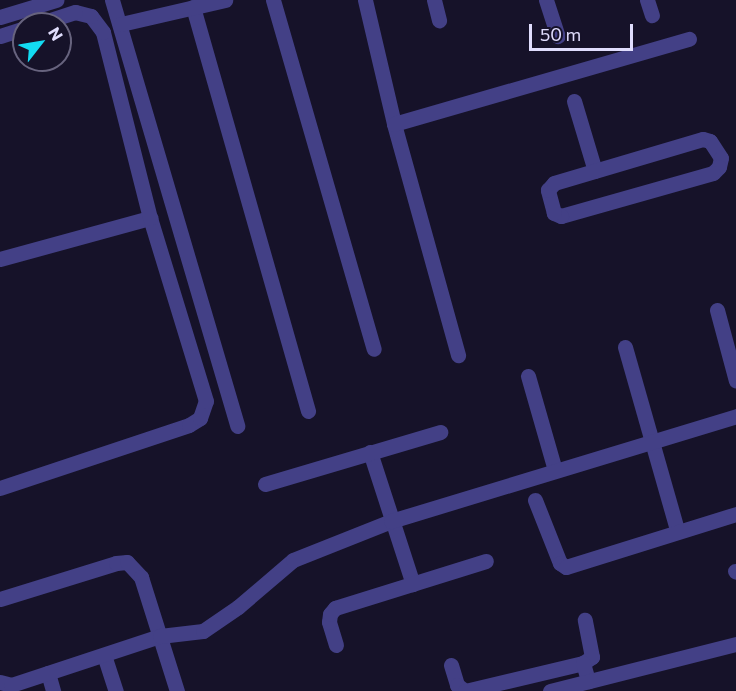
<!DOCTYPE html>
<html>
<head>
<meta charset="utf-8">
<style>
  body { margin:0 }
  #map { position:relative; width:736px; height:691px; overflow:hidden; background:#161229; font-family:Commissioner,sans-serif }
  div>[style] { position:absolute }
  .minor>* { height:15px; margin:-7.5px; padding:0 7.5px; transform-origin:7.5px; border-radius:7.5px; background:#434086 }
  span { translate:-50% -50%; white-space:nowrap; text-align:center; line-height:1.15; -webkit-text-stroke:5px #161229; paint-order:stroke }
  .north { position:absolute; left:12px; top:12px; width:60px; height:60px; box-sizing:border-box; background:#161229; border:2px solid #67637e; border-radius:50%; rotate:59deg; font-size:16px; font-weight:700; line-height:24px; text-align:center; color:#e0ddfd }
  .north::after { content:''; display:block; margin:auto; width:21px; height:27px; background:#13dbf2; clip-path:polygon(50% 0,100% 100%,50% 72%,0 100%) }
  .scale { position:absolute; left:529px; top:24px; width:104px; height:27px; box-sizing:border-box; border:3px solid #e0ddfd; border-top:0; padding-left:8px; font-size:18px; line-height:21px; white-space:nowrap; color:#e0ddfd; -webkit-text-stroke:4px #161229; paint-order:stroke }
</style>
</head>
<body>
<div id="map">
  <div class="minor">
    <div style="left:112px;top:0;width:444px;rotate:73.6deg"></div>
    <div style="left:273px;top:0;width:363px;rotate:73.9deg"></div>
    <div style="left:365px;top:0;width:127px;rotate:76.8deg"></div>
    <div style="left:394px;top:124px;width:240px;rotate:74.5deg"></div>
    <div style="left:434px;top:0;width:21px;rotate:76deg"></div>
    <div style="left:546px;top:0;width:38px;rotate:72deg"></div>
    <div style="left:647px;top:0;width:16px;rotate:72deg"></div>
    <div style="left:193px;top:7px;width:420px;rotate:74.1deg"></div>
    <div style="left:0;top:17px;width:59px;rotate:-16.9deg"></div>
    <div style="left:121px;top:24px;width:107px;rotate:-13deg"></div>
    <div style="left:0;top:36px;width:25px;rotate:-18deg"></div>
    <div style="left:574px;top:101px;width:73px;rotate:73.3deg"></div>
    <div style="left:394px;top:124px;width:307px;rotate:-16.1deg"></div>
    <div style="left:703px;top:139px;width:7px;rotate:16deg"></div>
    <div style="left:710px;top:141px;width:20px;rotate:57deg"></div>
    <div style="left:721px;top:158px;width:9px;rotate:103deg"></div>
    <div style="left:719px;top:167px;width:8px;rotate:135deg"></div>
    <div style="left:713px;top:173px;width:158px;rotate:164.2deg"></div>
    <div style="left:561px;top:216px;width:8px;rotate:-157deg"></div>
    <div style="left:554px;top:213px;width:24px;rotate:-105deg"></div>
    <div style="left:548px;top:190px;width:9px;rotate:-49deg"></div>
    <div style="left:554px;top:183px;width:155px;rotate:-16.5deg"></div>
    <div style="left:0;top:259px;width:156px;rotate:-15.3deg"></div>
    <div style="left:717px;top:310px;width:73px;rotate:75deg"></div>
    <div style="left:625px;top:347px;width:190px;rotate:74.1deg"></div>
    <div style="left:528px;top:376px;width:98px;rotate:74deg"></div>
    <div style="left:370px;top:452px;width:139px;rotate:72deg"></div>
    <div style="left:265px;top:484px;width:183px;rotate:-16.5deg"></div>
    <div style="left:0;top:488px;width:199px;rotate:-18.4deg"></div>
    <div style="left:189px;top:425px;width:13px;rotate:-32deg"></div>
    <div style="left:200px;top:418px;width:18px;rotate:-71deg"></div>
    <div style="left:206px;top:401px;width:191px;rotate:-107deg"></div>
    <div style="left:150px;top:218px;width:192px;rotate:-104.2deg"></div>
    <div style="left:103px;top:32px;width:20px;rotate:-127deg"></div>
    <div style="left:91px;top:16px;width:16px;rotate:-166deg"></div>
    <div style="left:75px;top:12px;width:40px;rotate:162deg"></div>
    <div style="left:535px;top:500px;width:68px;rotate:68.4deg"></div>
    <div style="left:560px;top:563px;width:7px;rotate:34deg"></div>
    <div style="left:566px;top:567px;width:178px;rotate:-17.3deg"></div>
    <div style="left:735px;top:571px;width:1px;rotate:45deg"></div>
    <div style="left:0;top:599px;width:121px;rotate:-17.2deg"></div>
    <div style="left:116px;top:563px;width:11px;rotate:-5deg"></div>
    <div style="left:127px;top:562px;width:21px;rotate:47deg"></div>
    <div style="left:141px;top:577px;width:120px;rotate:72.5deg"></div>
    <div style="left:336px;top:645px;width:24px;rotate:-107deg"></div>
    <div style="left:329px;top:622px;width:8px;rotate:-83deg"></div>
    <div style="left:330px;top:614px;width:8px;rotate:-50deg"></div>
    <div style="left:335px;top:608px;width:158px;rotate:-17.3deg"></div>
    <div style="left:104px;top:655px;width:38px;rotate:72deg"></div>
    <div style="left:583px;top:663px;width:11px;rotate:-34deg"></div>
    <div style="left:592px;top:657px;width:38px;rotate:-101deg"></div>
    <div style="left:451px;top:665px;width:21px;rotate:73deg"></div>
    <div style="left:457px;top:685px;width:10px;rotate:37deg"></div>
    <div style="left:465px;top:691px;width:121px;rotate:-13.3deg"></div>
    <div style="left:583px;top:663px;width:19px;rotate:74deg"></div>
    <div style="left:48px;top:673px;width:19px;rotate:74deg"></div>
    <div style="left:0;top:682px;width:11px;rotate:15deg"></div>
    <div style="left:11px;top:685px;width:157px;rotate:-18.2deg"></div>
    <div style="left:160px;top:636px;width:43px;rotate:-6.6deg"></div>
    <div style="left:203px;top:631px;width:42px;rotate:-34.4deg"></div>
    <div style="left:238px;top:607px;width:72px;rotate:-40.5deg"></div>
    <div style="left:293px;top:560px;width:105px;rotate:-21.7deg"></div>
    <div style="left:391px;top:521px;width:361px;rotate:-16.9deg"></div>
    <div style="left:550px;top:691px;width:192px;rotate:-14.2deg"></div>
  </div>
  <div class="north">N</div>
  <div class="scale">50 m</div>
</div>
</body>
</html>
